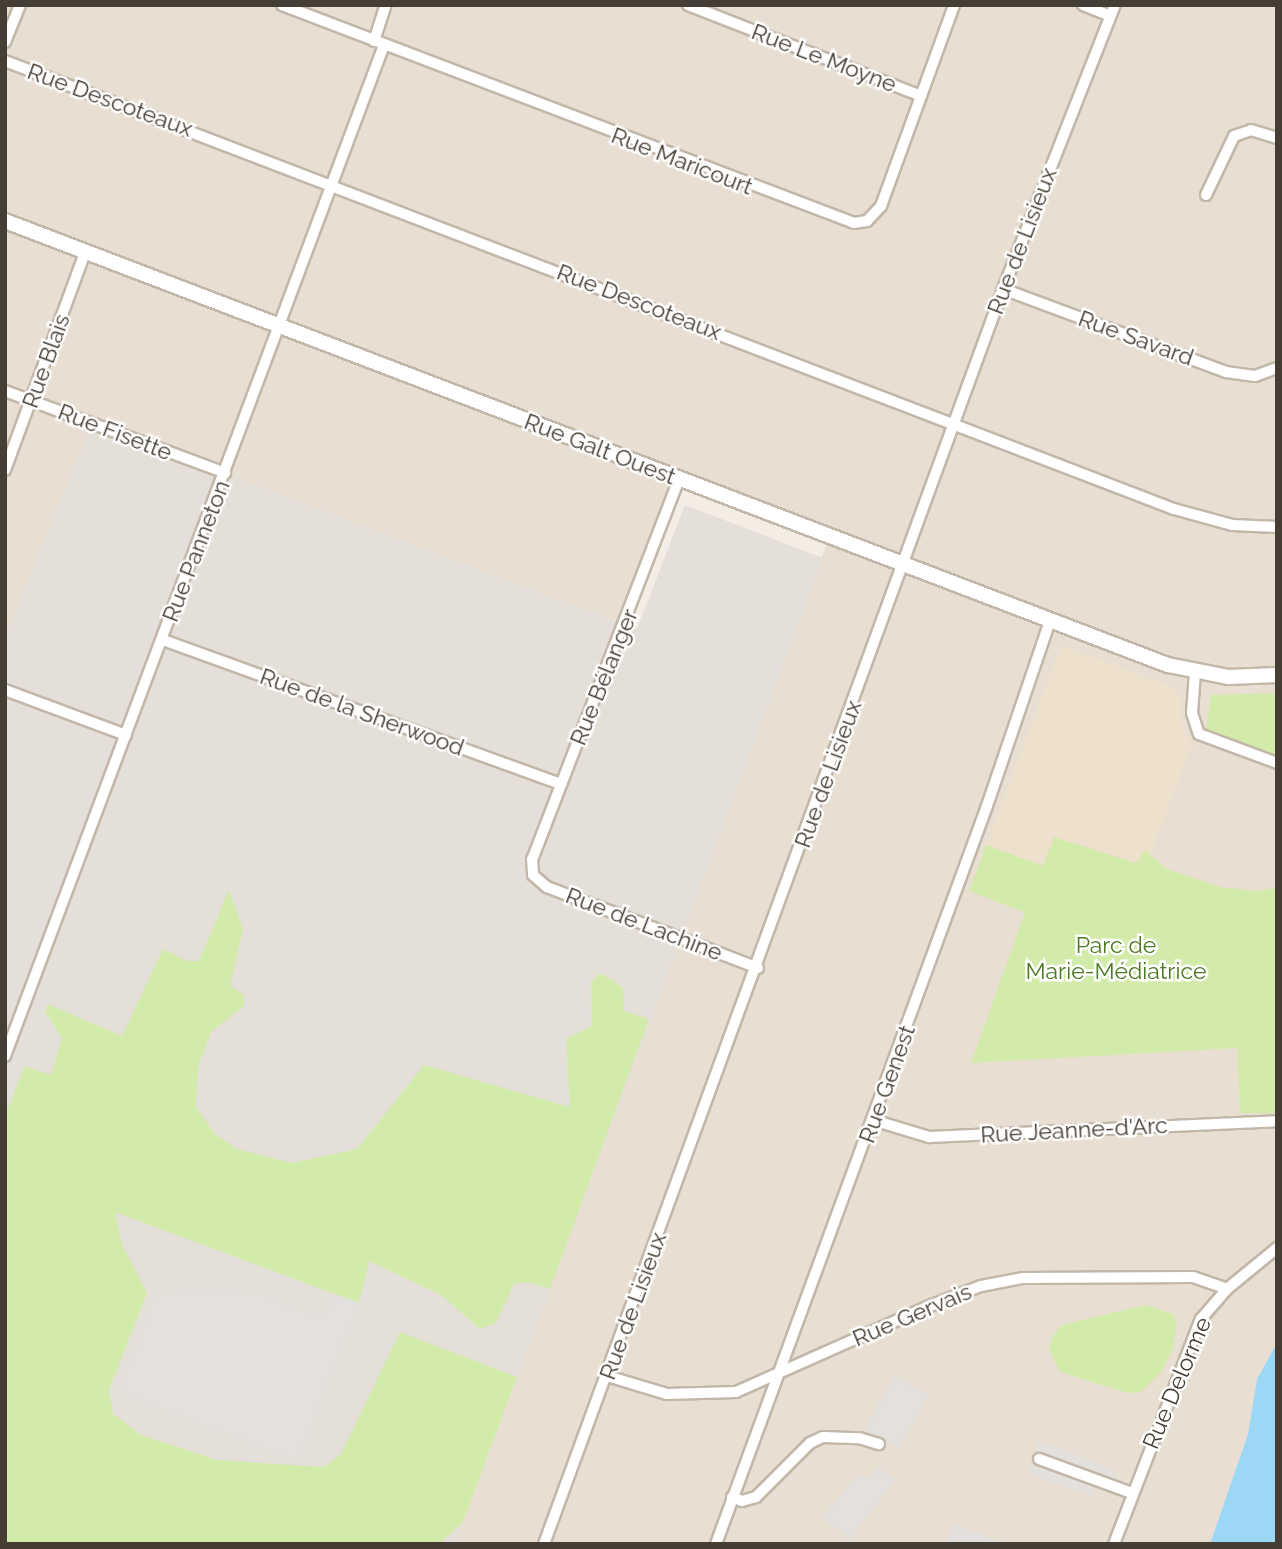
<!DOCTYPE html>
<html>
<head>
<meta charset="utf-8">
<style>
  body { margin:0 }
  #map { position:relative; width:1282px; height:1549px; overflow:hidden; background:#f3ede4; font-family:Raleway,sans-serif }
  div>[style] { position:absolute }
  .residential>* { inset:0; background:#e8dfd2 }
  .industrial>* { inset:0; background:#e5dfd9 }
  .education>* { inset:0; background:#ede1cd }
  .green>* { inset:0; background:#d3ebaa }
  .parking>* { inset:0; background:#e3e0dd; transform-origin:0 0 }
  .water>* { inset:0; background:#9cd8f5 }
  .roads { filter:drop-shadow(2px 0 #c2b7a9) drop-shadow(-2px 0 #c2b7a9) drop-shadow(0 2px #c2b7a9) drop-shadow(0 -2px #c2b7a9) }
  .minor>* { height:10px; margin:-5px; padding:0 5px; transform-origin:5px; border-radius:5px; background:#fff }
  .tertiary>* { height:14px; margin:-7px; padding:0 7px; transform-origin:7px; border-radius:7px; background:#fff }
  span { translate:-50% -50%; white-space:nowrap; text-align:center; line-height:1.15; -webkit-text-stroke:5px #fff; paint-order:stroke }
  .street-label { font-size:23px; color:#463d34 }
  .park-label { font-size:23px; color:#4c7b23 }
  .frame { position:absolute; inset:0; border:7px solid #463d34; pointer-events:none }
</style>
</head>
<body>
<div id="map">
  <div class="residential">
    <div style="clip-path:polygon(5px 5px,1277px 5px,1277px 1343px,1257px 1379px,1248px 1434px,1210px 1544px,455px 1544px,829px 538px,679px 479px,625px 625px,92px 423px,5px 637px)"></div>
  </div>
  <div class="industrial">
    <div style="clip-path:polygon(92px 423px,637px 629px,685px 505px,823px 558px,455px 1544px,120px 1544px,5px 1501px,5px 637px)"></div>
  </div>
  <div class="education">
    <div style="clip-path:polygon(1061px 645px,1171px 686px,1180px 695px,1181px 722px,1192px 744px,1146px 866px,1053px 837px,1043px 866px,986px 845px)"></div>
  </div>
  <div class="green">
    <div style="clip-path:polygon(1277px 693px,1277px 758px,1206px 729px,1211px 695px)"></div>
    <div style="clip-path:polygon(1054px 837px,1136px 863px,1145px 850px,1167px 869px,1221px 887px,1256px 891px,1277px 888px,1277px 1113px,1240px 1113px,1237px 1048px,971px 1063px,1025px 912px,969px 891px,986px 845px,1043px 866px)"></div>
    <div style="clip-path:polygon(229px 890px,243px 929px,230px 986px,244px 995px,244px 1006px,211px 1032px,198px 1067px,196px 1107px,214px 1133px,237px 1149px,292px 1163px,357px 1149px,424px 1065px,570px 1107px,566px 1039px,592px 1026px,591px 982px,600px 973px,614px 981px,623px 988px,624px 1011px,649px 1019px,550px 1289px,528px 1282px,514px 1284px,496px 1323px,480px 1329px,441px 1295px,369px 1261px,359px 1303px,115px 1212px,122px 1244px,147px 1293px,109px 1390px,113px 1414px,141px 1435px,217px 1460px,324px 1467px,341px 1454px,400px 1332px,517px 1377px,463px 1522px,439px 1544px,5px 1544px,5px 1117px,24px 1066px,51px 1075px,62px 1038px,45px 1012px,48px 1004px,122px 1036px,163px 949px,187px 961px,199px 961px)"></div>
    <div style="clip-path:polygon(1146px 1305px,1173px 1314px,1177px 1325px,1172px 1351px,1162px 1371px,1141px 1392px,1128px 1393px,1060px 1372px,1049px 1349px,1052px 1337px,1062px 1325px)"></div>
  </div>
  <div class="parking">
    <div style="clip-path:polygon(199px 1289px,264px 1295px,324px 1319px,334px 1294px,359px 1303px,298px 1461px,118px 1392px,156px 1295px)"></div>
    <div style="left:895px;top:1375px;width:39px;height:63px;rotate:29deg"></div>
    <div style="clip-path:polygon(1039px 1441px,1116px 1470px,1109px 1490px,1095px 1485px,1091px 1496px,1027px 1473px)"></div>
    <div style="clip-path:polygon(878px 1467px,895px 1480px,850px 1539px,823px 1518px,858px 1473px,868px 1480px)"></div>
    <div style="clip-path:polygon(954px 1524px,1008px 1544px,946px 1544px)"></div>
  </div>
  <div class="water">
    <div style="clip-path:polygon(1277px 1343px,1277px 1544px,1210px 1544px,1248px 1434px,1257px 1379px)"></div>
  </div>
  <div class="roads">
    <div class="minor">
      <div style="left:282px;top:5px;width:612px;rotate:20.86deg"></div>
      <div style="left:854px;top:223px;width:13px;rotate:-9deg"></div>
      <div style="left:867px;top:221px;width:21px;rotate:-47deg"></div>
      <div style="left:881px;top:206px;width:214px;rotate:-70deg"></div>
      <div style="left:688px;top:5px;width:250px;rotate:21.3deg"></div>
      <div style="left:1083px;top:5px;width:29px;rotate:22deg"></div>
      <div style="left:374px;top:41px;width:38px;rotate:-72deg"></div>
      <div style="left:5px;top:42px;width:40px;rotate:-68deg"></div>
      <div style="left:5px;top:61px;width:1252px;rotate:20.97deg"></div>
      <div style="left:1174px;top:509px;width:60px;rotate:15.4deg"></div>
      <div style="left:1232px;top:525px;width:45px;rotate:2.5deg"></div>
      <div style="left:1206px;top:195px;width:65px;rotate:-64.6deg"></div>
      <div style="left:1234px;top:136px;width:18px;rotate:-19deg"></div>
      <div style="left:1251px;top:130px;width:27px;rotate:17deg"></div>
      <div style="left:1003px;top:289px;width:238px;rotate:20.4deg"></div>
      <div style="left:1226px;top:372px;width:29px;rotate:8deg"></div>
      <div style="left:1255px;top:376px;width:23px;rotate:-20deg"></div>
      <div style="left:5px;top:391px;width:235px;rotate:20.4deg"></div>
      <div style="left:5px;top:470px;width:232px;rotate:-69.8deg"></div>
      <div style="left:679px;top:479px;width:407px;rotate:111.1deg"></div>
      <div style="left:532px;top:859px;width:16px;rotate:86deg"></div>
      <div style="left:533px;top:875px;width:18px;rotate:41deg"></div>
      <div style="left:547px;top:887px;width:226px;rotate:21deg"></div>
      <div style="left:163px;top:640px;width:423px;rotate:19.9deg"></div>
      <div style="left:1195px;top:672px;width:41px;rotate:94.2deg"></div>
      <div style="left:1192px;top:713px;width:22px;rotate:72deg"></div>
      <div style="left:1199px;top:734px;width:83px;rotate:20.4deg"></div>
      <div style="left:5px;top:690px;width:129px;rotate:20.4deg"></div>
      <div style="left:5px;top:1056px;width:1080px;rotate:-69.45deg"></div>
      <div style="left:873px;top:1120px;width:59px;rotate:16.9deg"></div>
      <div style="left:929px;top:1137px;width:348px;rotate:-2.6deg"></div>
      <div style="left:607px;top:1376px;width:63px;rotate:16.7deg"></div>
      <div style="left:667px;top:1394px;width:69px;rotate:-1.7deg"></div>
      <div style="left:736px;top:1392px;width:209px;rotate:-24deg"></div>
      <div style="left:927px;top:1307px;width:58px;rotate:-21.3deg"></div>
      <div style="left:981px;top:1286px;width:43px;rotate:-10.8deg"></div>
      <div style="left:1023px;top:1278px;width:170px;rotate:-0.3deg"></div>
      <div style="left:1193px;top:1277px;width:36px;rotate:19deg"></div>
      <div style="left:1039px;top:1459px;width:99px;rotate:20.1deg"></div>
      <div style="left:732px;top:1497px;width:11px;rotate:22deg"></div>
      <div style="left:742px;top:1501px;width:15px;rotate:-16deg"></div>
      <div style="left:756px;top:1497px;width:76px;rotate:-45deg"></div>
      <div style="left:810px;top:1443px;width:14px;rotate:-25deg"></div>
      <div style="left:823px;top:1437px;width:36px;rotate:2deg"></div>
      <div style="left:859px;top:1438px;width:21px;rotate:17deg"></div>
      <div style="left:544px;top:1544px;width:1336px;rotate:-69.91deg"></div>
      <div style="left:1003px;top:289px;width:305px;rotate:-68.5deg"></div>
      <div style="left:716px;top:1544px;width:786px;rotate:-69.84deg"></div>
      <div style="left:987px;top:806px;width:195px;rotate:-71.2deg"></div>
      <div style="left:1114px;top:1544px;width:241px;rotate:-68.9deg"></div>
      <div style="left:1201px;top:1319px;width:40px;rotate:-49deg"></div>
      <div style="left:1227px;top:1289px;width:65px;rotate:-39.4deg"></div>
    </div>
    <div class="tertiary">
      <div style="left:5px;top:221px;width:1245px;rotate:20.9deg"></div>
      <div style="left:1168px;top:665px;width:61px;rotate:11.3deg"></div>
      <div style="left:1228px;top:677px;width:49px;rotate:-2.3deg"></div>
    </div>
  </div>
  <div class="street-label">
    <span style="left:824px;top:58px;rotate:21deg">Rue Le Moyne</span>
    <span style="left:110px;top:100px;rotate:20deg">Rue Descoteaux</span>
    <span style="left:682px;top:161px;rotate:21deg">Rue Maricourt</span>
    <span style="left:1022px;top:241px;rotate:-69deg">Rue de Lisieux</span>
    <span style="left:639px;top:302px;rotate:21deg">Rue Descoteaux</span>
    <span style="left:1136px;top:338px;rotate:20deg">Rue Savard</span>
    <span style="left:46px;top:361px;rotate:-70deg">Rue Blais</span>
    <span style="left:115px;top:432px;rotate:21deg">Rue Fisette</span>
    <span style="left:600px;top:449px;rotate:21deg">Rue Galt Ouest</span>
    <span style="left:196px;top:551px;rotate:-69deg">Rue Panneton</span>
    <span style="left:604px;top:677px;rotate:-68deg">Rue Bélanger</span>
    <span style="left:362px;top:712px;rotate:20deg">Rue de la Sherwood</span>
    <span style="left:828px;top:774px;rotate:-70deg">Rue de Lisieux</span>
    <span style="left:644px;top:924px;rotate:21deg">Rue de Lachine</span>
    <span style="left:887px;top:1084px;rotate:-70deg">Rue Genest</span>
    <span style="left:1074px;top:1130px;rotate:-3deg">Rue Jeanne-d'Arc</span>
    <span style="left:633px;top:1306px;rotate:-70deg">Rue de Lisieux</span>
    <span style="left:912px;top:1315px;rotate:-23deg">Rue Gervais</span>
    <span style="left:1177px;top:1383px;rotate:-67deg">Rue Delorme</span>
  </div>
  <div class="park-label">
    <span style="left:1116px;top:958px">Parc de<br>Marie-Médiatrice</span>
  </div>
  <div class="frame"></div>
</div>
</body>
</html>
